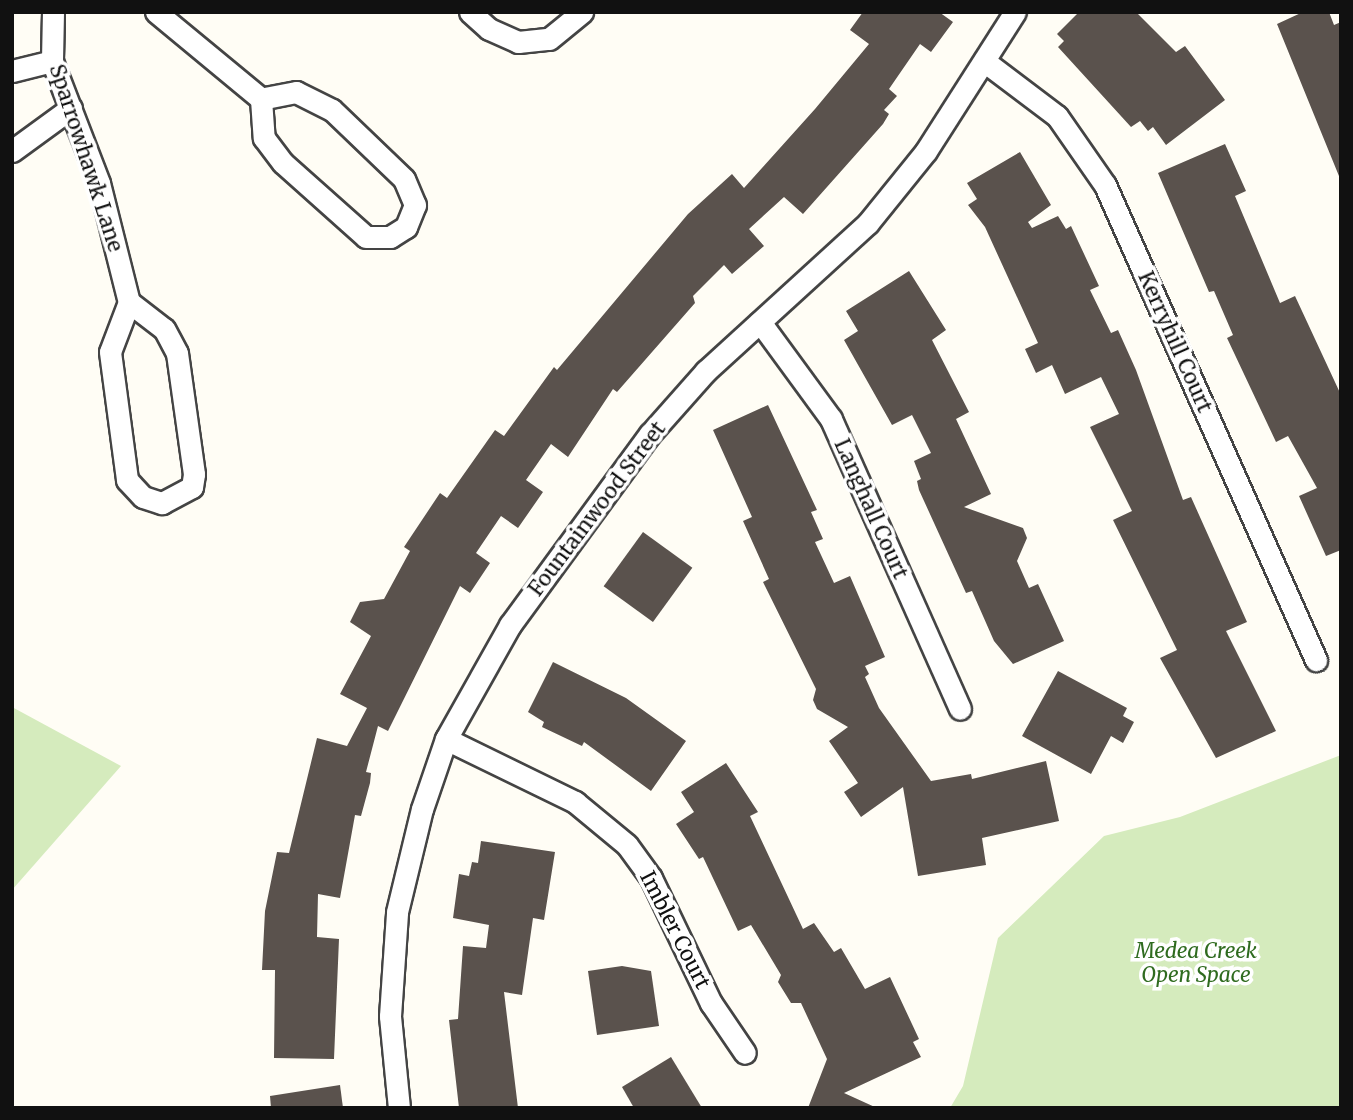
<!DOCTYPE html>
<html>
<head>
<meta charset="utf-8">
<style>
  body { margin:0 }
  #map { position:relative; width:1353px; height:1120px; overflow:hidden; background:#fffdf5; font-family:Merriweather,serif }
  div>[style] { position:absolute }
  .green>* { inset:0; background:#d5ebbd }
  .building>* { inset:0; background:#5a524d; transform-origin:0 0 }
  .roads { filter:drop-shadow(2px 0 #444) drop-shadow(-2px 0 #444) drop-shadow(0 2px #444) drop-shadow(0 -2px #444) }
  .minor>* { height:21px; margin:-10.5px; padding:0 10.5px; transform-origin:10.5px; border-radius:10.5px; background:#fff }
  span { translate:-50% -50%; white-space:nowrap; text-align:center; line-height:1.15; -webkit-text-stroke:7px #fff; paint-order:stroke }
  .street-label { font-size:21px; color:#111 }
  .park-label { font-size:21px; color:#2f6b1f; font-style:italic }
  .frame { position:absolute; inset:0; border:14px solid #111; pointer-events:none }
</style>
</head>
<body>
<div id="map">
  <div class="green">
    <div style="clip-path:polygon(12px 707px,121px 766px,12px 890px)"></div>
    <div style="clip-path:polygon(1341px 755px,1341px 1108px,950px 1108px,963px 1086px,998px 938px,1104px 836px,1180px 817px)"></div>
  </div>
  <div class="building">
    <div style="clip-path:polygon(863px 12px,939px 12px,953px 22px,931px 52px,920px 44px,889px 89px,897px 96px,884px 110px,889px 114px,883px 124px,803px 214px,784px 197px,749px 229px,764px 246px,732px 274px,724px 265px,693px 296px,695px 303px,617px 392px,613px 389px,568px 457px,551px 444px,526px 480px,543px 492px,518px 528px,501px 516px,476px 553px,490px 563px,470px 593px,460px 586px,388px 731px,378px 726px,366px 772px,371px 773px,370px 783px,361px 816px,355px 815px,340px 898px,318px 894px,317px 937px,339px 939px,334px 1059px,274px 1058px,275px 970px,262px 970px,265px 911px,277px 852px,289px 853px,317px 738px,347px 746px,367px 708px,340px 694px,371px 636px,350px 622px,360px 602px,384px 599px,410px 551px,404px 547px,440px 493px,447px 498px,495px 430px,504px 436px,554px 367px,557px 370px,688px 214px,732px 174px,744px 188px,815px 109px,869px 44px,850px 30px)"></div>
    <div style="clip-path:polygon(1079px 12px,1136px 12px,1176px 52px,1185px 46px,1225px 100px,1166px 145px,1153px 127px,1148px 131px,1140px 121px,1131px 127px,1058px 47px,1064px 41px,1057px 34px)"></div>
    <div style="clip-path:polygon(1303px 12px,1329px 12px,1334px 25px,1341px 22px,1341px 181px,1277px 24px)"></div>
    <div style="clip-path:polygon(1225px 144px,1246px 191px,1235px 196px,1280px 303px,1295px 296px,1341px 395px,1341px 550px,1326px 556px,1299px 496px,1317px 488px,1288px 436px,1276px 442px,1227px 338px,1233px 335px,1214px 291px,1209px 292px,1158px 173px)"></div>
    <div style="clip-path:polygon(1020px 152px,1051px 205px,1028px 222px,1032px 228px,1058px 216px,1066px 229px,1071px 226px,1099px 286px,1090px 290px,1111px 333px,1118px 330px,1136px 370px,1183px 500px,1191px 497px,1247px 622px,1226px 631px,1276px 731px,1216px 758px,1160px 658px,1177px 650px,1113px 520px,1132px 511px,1090px 427px,1119px 414px,1101px 377px,1065px 394px,1052px 365px,1036px 373px,1025px 349px,1038px 343px,985px 227px,968px 205px,977px 199px,967px 183px)"></div>
    <div style="clip-path:polygon(909px 271px,946px 330px,932px 340px,969px 412px,956px 419px,991px 494px,964px 507px,1023px 528px,1027px 538px,1017px 561px,1029px 588px,1038px 584px,1064px 641px,1013px 664px,994px 641px,972px 591px,966px 593px,919px 490px,917px 481px,921px 479px,914px 461px,931px 453px,912px 415px,892px 425px,844px 340px,858px 331px,846px 311px)"></div>
    <div style="clip-path:polygon(768px 405px,817px 510px,811px 512px,823px 539px,815px 542px,834px 583px,850px 576px,885px 657px,865px 666px,869px 674px,865px 677px,879px 708px,931px 781px,971px 774px,972px 779px,1046px 761px,1059px 821px,982px 838px,986px 865px,918px 876px,903px 787px,861px 817px,844px 792px,858px 783px,829px 741px,848px 727px,817px 709px,813px 700px,816px 689px,763px 582px,769px 579px,743px 521px,752px 517px,713px 430px)"></div>
    <div style="left:643px;top:532px;width:61px;height:67px;rotate:36deg"></div>
    <div style="clip-path:polygon(553px 662px,626px 698px,686px 741px,651px 791px,584px 742px,582px 746px,542px 727px,544px 722px,528px 712px)"></div>
    <div style="clip-path:polygon(1058px 671px,1127px 708px,1123px 716px,1134px 722px,1123px 743px,1111px 736px,1091px 774px,1022px 736px)"></div>
    <div style="clip-path:polygon(726px 763px,758px 812px,750px 816px,803px 929px,814px 923px,834px 952px,841px 948px,865px 989px,890px 977px,919px 1039px,913px 1042px,921px 1057px,844px 1093px,877px 1108px,808px 1108px,827px 1059px,801px 1003px,791px 1003px,778px 982px,781px 975px,751px 925px,738px 931px,703px 857px,699px 859px,676px 824px,694px 812px,681px 792px)"></div>
    <div style="clip-path:polygon(481px 841px,555px 852px,544px 920px,533px 918px,522px 995px,504px 992px,518px 1108px,459px 1108px,449px 1020px,458px 1019px,463px 946px,486px 948px,489px 925px,453px 918px,459px 874px,469px 876px,472px 862px,478px 863px)"></div>
    <div style="clip-path:polygon(622px 966px,651px 971px,659px 1026px,597px 1035px,588px 971px)"></div>
    <div style="clip-path:polygon(671px 1057px,702px 1108px,634px 1108px,622px 1087px)"></div>
    <div style="clip-path:polygon(340px 1085px,343px 1108px,271px 1108px,270px 1096px)"></div>
  </div>
  <div class="roads">
    <div class="minor">
      <div style="left:53px;top:12px;width:49px;rotate:91.2deg"></div>
      <div style="left:52px;top:61px;width:131px;rotate:68.9deg"></div>
      <div style="left:99px;top:183px;width:123px;rotate:75.9deg"></div>
      <div style="left:129px;top:302px;width:53px;rotate:110.8deg"></div>
      <div style="left:110px;top:352px;width:129px;rotate:82.4deg"></div>
      <div style="left:127px;top:480px;width:23px;rotate:47deg"></div>
      <div style="left:143px;top:497px;width:20px;rotate:18deg"></div>
      <div style="left:162px;top:503px;width:34px;rotate:-28deg"></div>
      <div style="left:192px;top:487px;width:13px;rotate:-81deg"></div>
      <div style="left:194px;top:474px;width:122px;rotate:-98deg"></div>
      <div style="left:177px;top:353px;width:27px;rotate:-118deg"></div>
      <div style="left:164px;top:329px;width:44px;rotate:-142.4deg"></div>
      <div style="left:156px;top:12px;width:136px;rotate:39.6deg"></div>
      <div style="left:261px;top:99px;width:39px;rotate:86deg"></div>
      <div style="left:264px;top:138px;width:31px;rotate:53deg"></div>
      <div style="left:283px;top:163px;width:111px;rotate:41.7deg"></div>
      <div style="left:366px;top:237px;width:24px"></div>
      <div style="left:390px;top:237px;width:19px;rotate:-32deg"></div>
      <div style="left:406px;top:227px;width:24px;rotate:-68deg"></div>
      <div style="left:415px;top:205px;width:28px;rotate:-113deg"></div>
      <div style="left:404px;top:179px;width:100px;rotate:-136.2deg"></div>
      <div style="left:332px;top:110px;width:40px;rotate:-153.4deg"></div>
      <div style="left:296px;top:92px;width:36px;rotate:169deg"></div>
      <div style="left:470px;top:12px;width:25px;rotate:42deg"></div>
      <div style="left:489px;top:29px;width:32px;rotate:24deg"></div>
      <div style="left:518px;top:42px;width:31px;rotate:-6deg"></div>
      <div style="left:549px;top:39px;width:43px;rotate:-39.3deg"></div>
      <div style="left:984px;top:61px;width:91px;rotate:37deg"></div>
      <div style="left:1057px;top:116px;width:84px;rotate:55.2deg"></div>
      <div style="left:1105px;top:185px;width:520px;rotate:66.05deg"></div>
      <div style="left:12px;top:71px;width:41px;rotate:-14deg"></div>
      <div style="left:12px;top:151px;width:73px;rotate:-36.1deg"></div>
      <div style="left:760px;top:322px;width:120px;rotate:53.8deg"></div>
      <div style="left:831px;top:419px;width:317px;rotate:66deg"></div>
      <div style="left:446px;top:739px;width:144px;rotate:26deg"></div>
      <div style="left:575px;top:802px;width:67px;rotate:39.6deg"></div>
      <div style="left:627px;top:845px;width:41px;rotate:54deg"></div>
      <div style="left:651px;top:878px;width:139px;rotate:64.4deg"></div>
      <div style="left:711px;top:1003px;width:60px;rotate:55.8deg"></div>
      <div style="left:399px;top:1108px;width:92px;rotate:-95.6deg"></div>
      <div style="left:390px;top:1016px;width:104px;rotate:-86.1deg"></div>
      <div style="left:397px;top:912px;width:106px;rotate:-76.4deg"></div>
      <div style="left:422px;top:809px;width:74px;rotate:-71.1deg"></div>
      <div style="left:446px;top:739px;width:131px;rotate:-60.7deg"></div>
      <div style="left:510px;top:625px;width:237px;rotate:-53.8deg"></div>
      <div style="left:650px;top:434px;width:84px;rotate:-48.4deg"></div>
      <div style="left:706px;top:371px;width:219px;rotate:-42.4deg"></div>
      <div style="left:868px;top:223px;width:92px;rotate:-51.1deg"></div>
      <div style="left:926px;top:151px;width:165px;rotate:-57.4deg"></div>
    </div>
  </div>
  <div class="street-label">
    <span style="left:86px;top:158px;rotate:72deg">Sparrowhawk Lane</span>
    <span style="left:1175px;top:342px;rotate:66deg">Kerryhill Court</span>
    <span style="left:597px;top:509px;rotate:-53deg">Fountainwood Street</span>
    <span style="left:871px;top:509px;rotate:66deg">Langhall Court</span>
    <span style="left:675px;top:930px;rotate:63deg">Imbler Court</span>
  </div>
  <div class="park-label">
    <span style="left:1196px;top:963px">Medea Creek<br>Open Space</span>
  </div>
  <div class="frame"></div>
</div>
</body>
</html>
